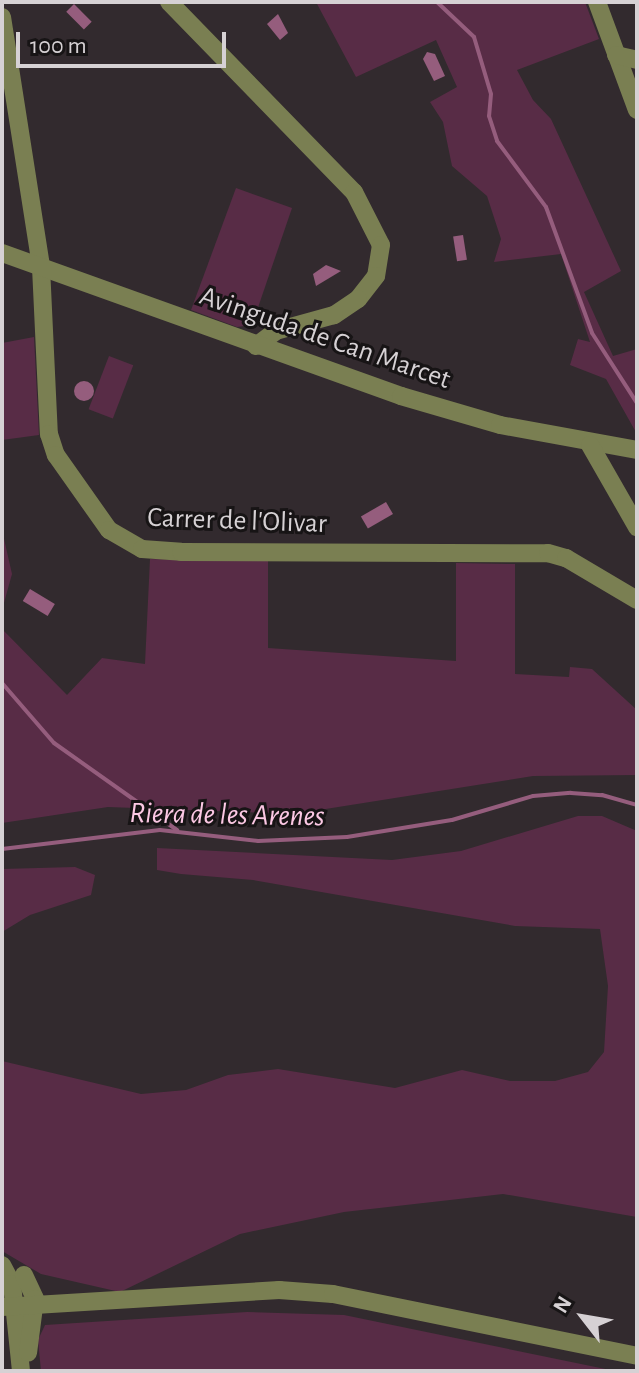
<!DOCTYPE html>
<html>
<head>
<meta charset="utf-8">
<style>
  body { margin:0 }
  #map { position:relative; width:639px; height:1373px; overflow:hidden; background:#322a2e; font-family:"Alegreya Sans",sans-serif }
  div>[style] { position:absolute }
  .green>* { inset:0; background:#582c46; transform-origin:0 0 }
  .water>* { inset:0; background:#955d7d; transform-origin:0 0 }
  .round { border-radius:50% }
  .stream>* { height:4px; margin:-2px; padding:0 2px; transform-origin:2px; border-radius:2px; background:#955d7d }
  .minor>* { height:18px; margin:-9px; padding:0 9px; transform-origin:9px; border-radius:9px; background:#7a7f52 }
  span { translate:-50% -50%; white-space:nowrap; text-align:center; line-height:1.15; -webkit-text-stroke:6px #171415; paint-order:stroke }
  .street-label { font-size:28px; color:#d6d1d4 }
  .water-label { font-size:30px; color:#fcc8e4; font-style:italic }
  .frame { position:absolute; inset:0; border:4px solid #d6d1d4; pointer-events:none }
  .north { position:absolute; left:543px; top:1277px; width:80px; height:80px; -webkit-text-stroke:6px #171415; paint-order:stroke; rotate:301deg; font-size:22px; font-weight:700; line-height:32px; text-align:center; color:#d6d1d4 }
  .north::after { content:''; display:block; margin:auto; width:28px; height:36px; background:#d6d1d4; clip-path:polygon(50% 0,100% 100%,50% 72%,0 100%) }
  .scale { position:absolute; left:16px; top:32px; width:210px; height:36px; box-sizing:border-box; border:4px solid #d6d1d4; border-top:0; padding-left:10px; font-size:24px; line-height:28px; white-space:nowrap; color:#d6d1d4; -webkit-text-stroke:6px #171415; paint-order:stroke }
</style>
</head>
<body>
<div id="map">
  <div class="green">
    <div style="clip-path:polygon(316px 2px,585px 2px,599px 39px,517px 70px,533px 100px,551px 119px,621px 271px,584px 292px,613px 356px,637px 349px,637px 434px,606px 379px,570px 365px,578px 339px,590px 342px,561px 254px,494px 262px,501px 239px,487px 196px,452px 166px,443px 122px,430px 102px,457px 87px,436px 40px,356px 77px)"></div>
    <div style="clip-path:polygon(236px 188px,292px 208px,252px 325px,237px 327px,191px 310px)"></div>
    <div style="clip-path:polygon(34px 337px,39px 435px,2px 440px,2px 343px)"></div>
    <div style="left:109px;top:356px;width:26px;height:57px;rotate:21deg"></div>
    <div style="clip-path:polygon(2px 530px,12px 574px,2px 610px)"></div>
    <div style="clip-path:polygon(150px 559px,268px 561px,268px 648px,456px 661px,456px 563px,515px 564px,515px 674px,569px 677px,570px 667px,592px 669px,637px 710px,637px 775px,533px 776px,294px 814px,108px 807px,2px 823px,2px 629px,67px 695px,102px 658px,145px 664px)"></div>
    <div style="clip-path:polygon(578px 816px,602px 816px,637px 831px,637px 1217px,503px 1194px,344px 1212px,240px 1234px,120px 1292px,41px 1274px,2px 1251px,2px 1061px,141px 1094px,186px 1090px,228px 1075px,278px 1069px,395px 1088px,462px 1070px,510px 1081px,555px 1081px,588px 1072px,604px 1052px,608px 986px,600px 929px,515px 926px,253px 880px,181px 874px,157px 870px,157px 848px,392px 860px,461px 851px)"></div>
    <div style="clip-path:polygon(75px 867px,95px 875px,91px 895px,30px 915px,2px 932px,2px 869px)"></div>
    <div style="clip-path:polygon(247px 1312px,344px 1315px,615px 1371px,41px 1371px,38px 1340px,45px 1325px)"></div>
  </div>
  <div class="water">
    <div style="left:74px;top:4px;width:25px;height:11px;rotate:45deg"></div>
    <div style="clip-path:polygon(278px 14px,288px 33px,280px 40px,267px 24px)"></div>
    <div style="clip-path:polygon(427px 52px,435px 54px,445px 76px,434px 81px,423px 59px)"></div>
    <div style="left:463px;top:235px;width:25px;height:10px;rotate:81deg"></div>
    <div style="clip-path:polygon(326px 265px,341px 271px,316px 286px,313px 274px)"></div>
    <div class="round" style="left:74px;top:381px;width:20px;height:20px"></div>
    <div style="left:386px;top:502px;width:14px;height:29px;rotate:60deg"></div>
    <div style="left:30px;top:589px;width:29px;height:14px;rotate:31deg"></div>
  </div>
  <div class="stream">
    <div style="left:437px;top:2px;width:51px;rotate:43.4deg"></div>
    <div style="left:474px;top:37px;width:59px;rotate:73.4deg"></div>
    <div style="left:491px;top:94px;width:22px;rotate:95deg"></div>
    <div style="left:489px;top:116px;width:26px;rotate:72deg"></div>
    <div style="left:497px;top:141px;width:82px;rotate:53.4deg"></div>
    <div style="left:546px;top:207px;width:134px;rotate:69.9deg"></div>
    <div style="left:592px;top:333px;width:83px;rotate:57.3deg"></div>
    <div style="left:2px;top:683px;width:79px;rotate:49.1deg"></div>
    <div style="left:54px;top:743px;width:151px;rotate:35.3deg"></div>
    <div style="left:2px;top:849px;width:159px;rotate:-6.9deg"></div>
    <div style="left:160px;top:830px;width:99px;rotate:6.4deg"></div>
    <div style="left:258px;top:841px;width:89px;rotate:-2.6deg"></div>
    <div style="left:347px;top:837px;width:106px;rotate:-9.2deg"></div>
    <div style="left:452px;top:820px;width:84px;rotate:-16.5deg"></div>
    <div style="left:533px;top:796px;width:38px;rotate:-5deg"></div>
    <div style="left:571px;top:793px;width:31px;rotate:4deg"></div>
    <div style="left:602px;top:795px;width:36px;rotate:16deg"></div>
  </div>
  <div class="minor">
    <div style="left:169px;top:2px;width:265px;rotate:45.8deg"></div>
    <div style="left:354px;top:192px;width:59px;rotate:63deg"></div>
    <div style="left:381px;top:245px;width:31px;rotate:99deg"></div>
    <div style="left:376px;top:276px;width:29px;rotate:128deg"></div>
    <div style="left:358px;top:299px;width:29px;rotate:146deg"></div>
    <div style="left:334px;top:315px;width:60px;rotate:164.6deg"></div>
    <div style="left:276px;top:331px;width:25px;rotate:143deg"></div>
    <div style="left:597px;top:2px;width:115px;rotate:69.7deg"></div>
    <div style="left:2px;top:17px;width:253px;rotate:81.1deg"></div>
    <div style="left:41px;top:267px;width:167px;rotate:87.3deg"></div>
    <div style="left:49px;top:434px;width:22px;rotate:72deg"></div>
    <div style="left:56px;top:455px;width:92px;rotate:54.8deg"></div>
    <div style="left:109px;top:530px;width:38px;rotate:30deg"></div>
    <div style="left:142px;top:549px;width:39px;rotate:4deg"></div>
    <div style="left:181px;top:552px;width:367px;rotate:0.2deg"></div>
    <div style="left:548px;top:553px;width:19px;rotate:16deg"></div>
    <div style="left:566px;top:558px;width:82px;rotate:30.6deg"></div>
    <div style="left:616px;top:55px;width:22px;rotate:13deg"></div>
    <div style="left:2px;top:253px;width:424px;rotate:19.7deg"></div>
    <div style="left:401px;top:396px;width:103px;rotate:16.3deg"></div>
    <div style="left:500px;top:425px;width:139px;rotate:10.3deg"></div>
    <div style="left:590px;top:445px;width:95px;rotate:60.2deg"></div>
    <div style="left:2px;top:1265px;width:21px;rotate:62deg"></div>
    <div style="left:12px;top:1284px;width:87px;rotate:84.1deg"></div>
    <div style="left:24px;top:1275px;width:26px;rotate:65deg"></div>
    <div style="left:35px;top:1299px;width:54px;rotate:97.4deg"></div>
    <div style="left:2px;top:1307px;width:278px;rotate:-3.5deg"></div>
    <div style="left:279px;top:1290px;width:54px;rotate:4.2deg"></div>
    <div style="left:333px;top:1294px;width:310px;rotate:11.5deg"></div>
  </div>
  <div class="street-label">
    <span style="left:325px;top:338px;rotate:19deg">Avinguda de Can Marcet</span>
    <span style="left:237px;top:521px;rotate:2deg">Carrer de l'Olivar</span>
  </div>
  <div class="water-label">
    <span style="left:227px;top:815px;rotate:1deg">Riera de les Arenes</span>
  </div>
  <div class="frame"></div>
  <div class="north">N</div>
  <div class="scale">100 m</div>
</div>
</body>
</html>
